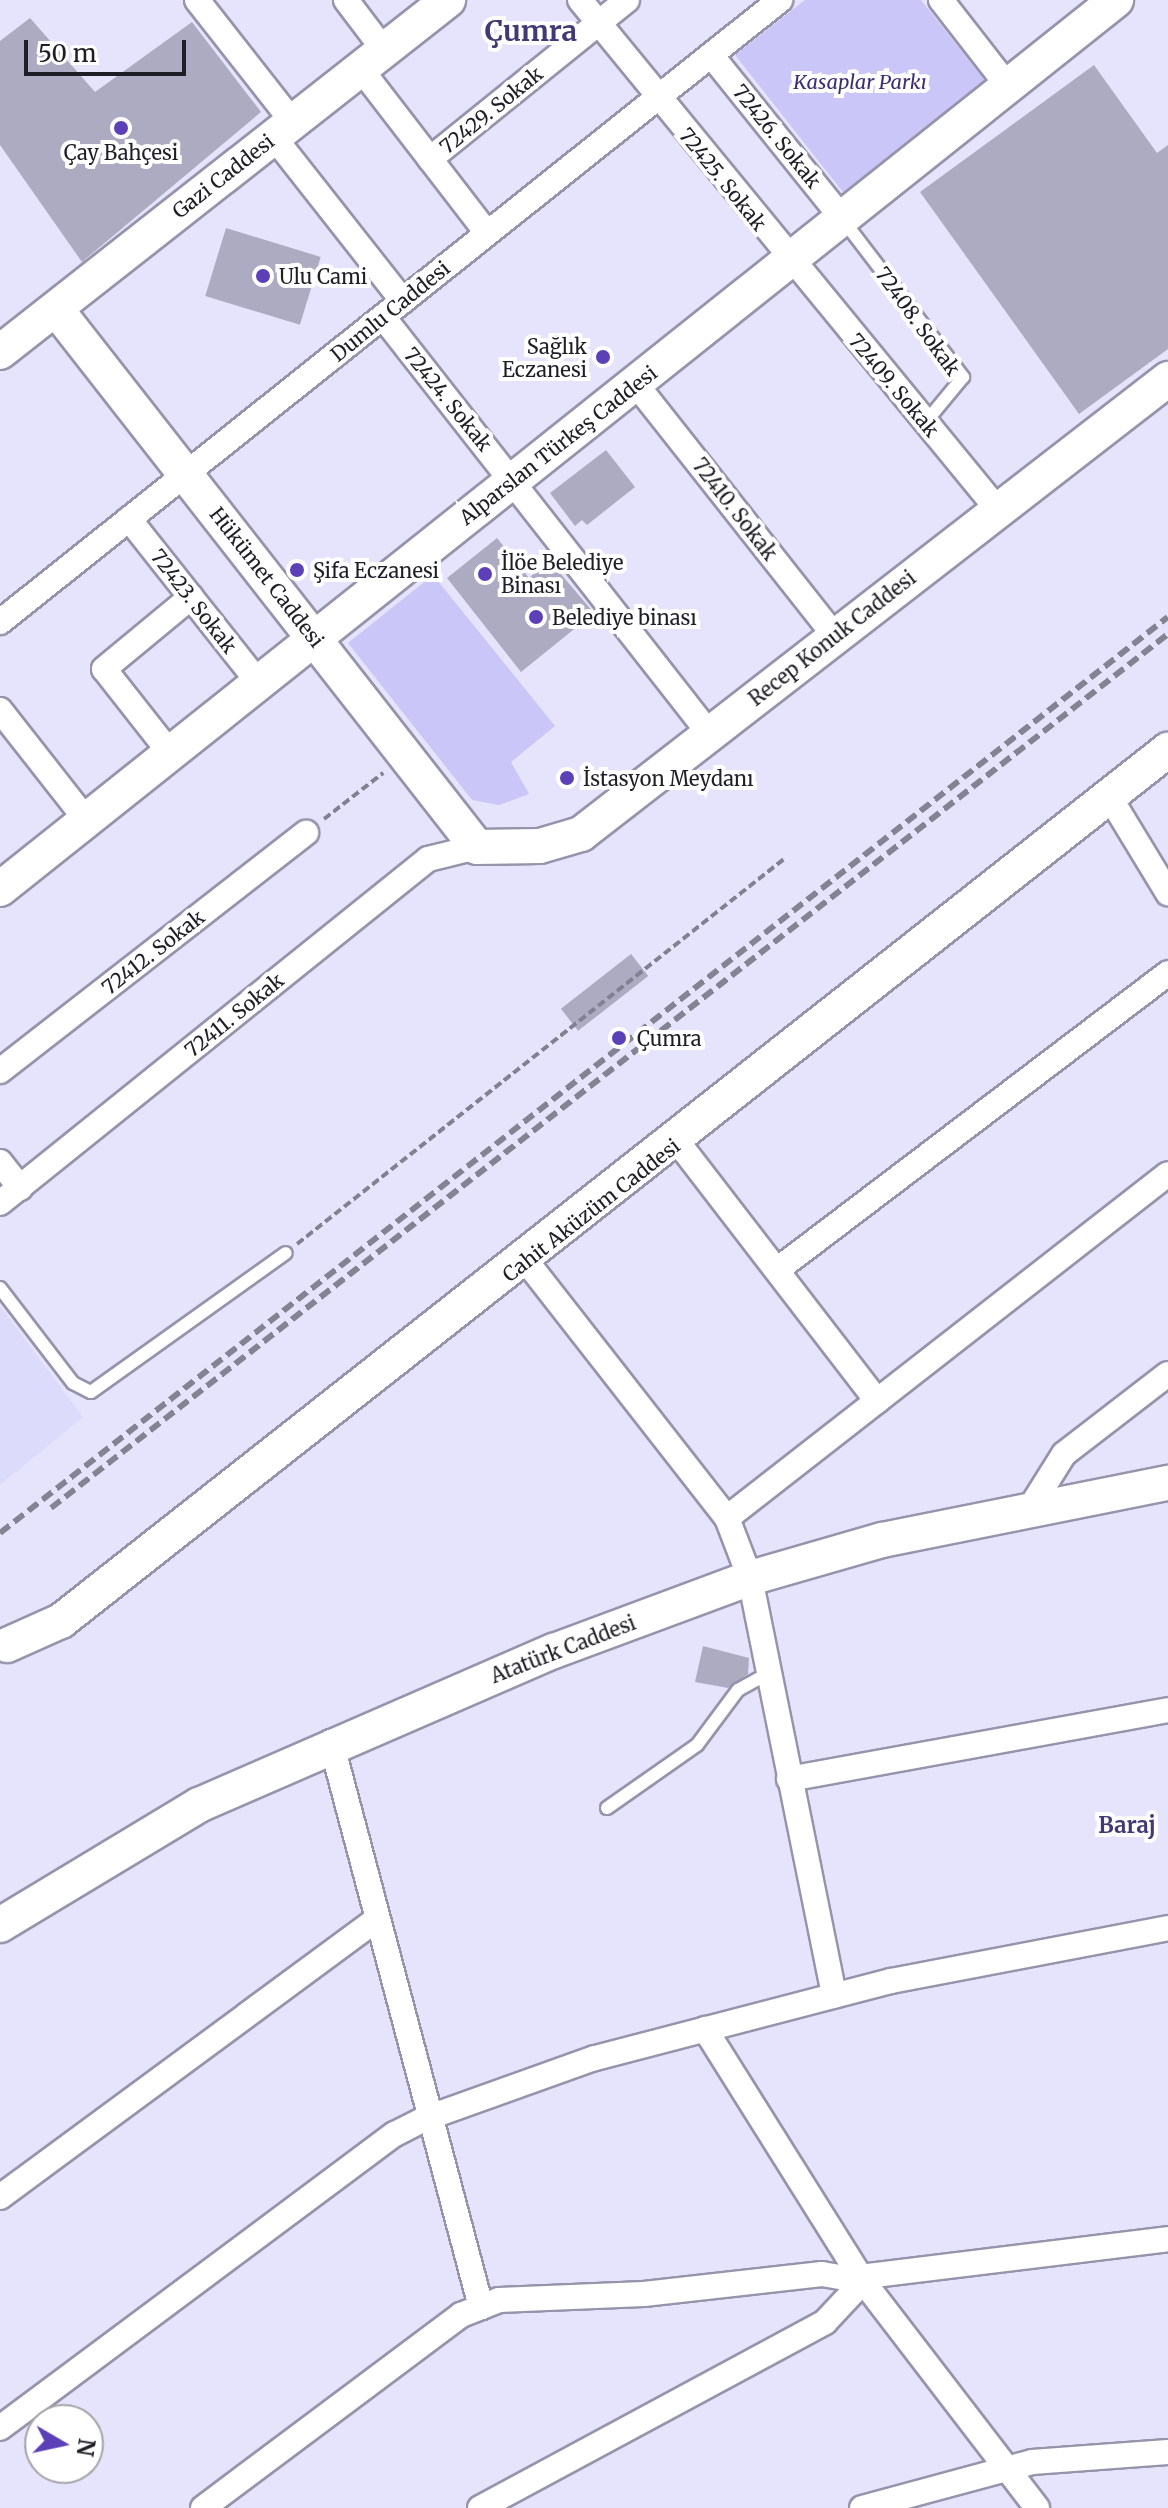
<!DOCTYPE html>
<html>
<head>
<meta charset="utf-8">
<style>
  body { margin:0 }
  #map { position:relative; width:1168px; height:2508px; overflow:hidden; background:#e5e4fc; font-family:Merriweather,serif }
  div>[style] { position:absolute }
  .built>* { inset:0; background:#dddbfb }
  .green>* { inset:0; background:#cac6f8 }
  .building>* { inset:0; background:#acabc2; transform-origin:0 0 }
  .path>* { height:4px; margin-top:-2px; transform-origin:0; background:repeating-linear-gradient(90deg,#818191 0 8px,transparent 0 12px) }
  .roads { filter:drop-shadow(2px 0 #9594ab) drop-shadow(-2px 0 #9594ab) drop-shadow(0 2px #9594ab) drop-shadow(0 -2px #9594ab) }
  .lane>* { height:12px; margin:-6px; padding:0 6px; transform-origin:6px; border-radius:6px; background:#fff }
  .street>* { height:24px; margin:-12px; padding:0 12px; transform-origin:12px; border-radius:12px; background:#fff }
  .secondary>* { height:34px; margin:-17px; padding:0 17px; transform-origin:17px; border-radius:17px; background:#fff }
  .rail>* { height:6px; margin-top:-3px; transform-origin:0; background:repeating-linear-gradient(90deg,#838393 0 12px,transparent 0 18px) }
  .dots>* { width:22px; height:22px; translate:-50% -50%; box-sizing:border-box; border:4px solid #fff; border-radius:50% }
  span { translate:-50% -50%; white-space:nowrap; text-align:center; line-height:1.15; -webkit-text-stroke:8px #fff; paint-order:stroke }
  .park-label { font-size:20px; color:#3c2e73; font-style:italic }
  .street-label { font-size:20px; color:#1e1e27 }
  .poi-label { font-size:20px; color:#1e1e27 }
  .left { translate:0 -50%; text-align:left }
  .right { translate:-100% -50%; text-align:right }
  .neighbourhood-label { font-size:22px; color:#423875; font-weight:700 }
  .district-label { font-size:28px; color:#423875; font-weight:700 }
  .north { position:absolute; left:24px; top:2404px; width:80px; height:80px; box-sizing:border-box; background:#fff; border:2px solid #a5a5a9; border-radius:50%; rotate:99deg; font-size:22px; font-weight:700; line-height:32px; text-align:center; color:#1e1e27 }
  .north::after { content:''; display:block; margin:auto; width:28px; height:36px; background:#5c40b8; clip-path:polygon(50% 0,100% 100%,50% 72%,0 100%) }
  .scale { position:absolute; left:24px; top:40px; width:162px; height:36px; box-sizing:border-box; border:4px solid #1e1e27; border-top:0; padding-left:10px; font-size:24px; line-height:28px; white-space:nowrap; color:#1e1e27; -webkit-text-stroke:6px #fff; paint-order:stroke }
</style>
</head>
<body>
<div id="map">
  <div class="built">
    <div style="clip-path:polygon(0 1306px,83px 1417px,0 1485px)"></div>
  </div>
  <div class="green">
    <div style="clip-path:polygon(805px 0,921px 0,987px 83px,846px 196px,735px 55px)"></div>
    <div style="clip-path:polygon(433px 575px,555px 726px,511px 762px,529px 794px,499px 805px,472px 800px,348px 643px)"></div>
  </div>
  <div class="building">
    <div style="clip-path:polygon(30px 18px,95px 92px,192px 22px,261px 112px,82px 262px,0 145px,0 41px)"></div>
    <div style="clip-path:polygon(1094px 65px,1157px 153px,1168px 145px,1168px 349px,1079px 414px,920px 192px)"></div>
    <div style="left:226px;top:228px;width:99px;height:71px;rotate:17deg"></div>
    <div style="clip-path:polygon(606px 450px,635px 487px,587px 525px,582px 520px,575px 526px,550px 493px)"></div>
    <div style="clip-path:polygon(497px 538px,529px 578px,549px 560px,594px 613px,521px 672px,447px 578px)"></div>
    <div style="left:631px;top:954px;width:28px;height:89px;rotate:52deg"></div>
    <div style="clip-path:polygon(703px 1646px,749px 1658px,748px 1674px,728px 1688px,695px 1682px)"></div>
  </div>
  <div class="path">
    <div style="left:324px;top:819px;width:75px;rotate:-37.9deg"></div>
    <div style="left:297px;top:1244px;width:621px;rotate:-38.33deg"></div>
  </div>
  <div class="roads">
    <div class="lane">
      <div style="left:843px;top:220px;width:198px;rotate:52.6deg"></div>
      <div style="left:963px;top:377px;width:60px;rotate:129.6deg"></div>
      <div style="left:0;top:1288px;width:120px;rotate:52.5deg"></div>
      <div style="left:73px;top:1383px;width:20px;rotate:27deg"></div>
      <div style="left:91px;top:1392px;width:239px;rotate:-35.5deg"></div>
      <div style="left:607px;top:1808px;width:110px;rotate:-35deg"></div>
      <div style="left:697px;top:1745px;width:69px;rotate:-53.3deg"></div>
      <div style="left:738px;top:1690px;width:33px;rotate:-29deg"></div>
    </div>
    <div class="street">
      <div style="left:197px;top:0;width:154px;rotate:51.9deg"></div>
      <div style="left:346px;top:0;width:63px;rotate:52.8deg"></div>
      <div style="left:580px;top:0;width:659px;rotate:50.66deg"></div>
      <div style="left:941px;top:0;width:109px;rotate:52.1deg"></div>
      <div style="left:711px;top:55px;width:209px;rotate:51.2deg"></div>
      <div style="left:360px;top:68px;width:208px;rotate:52.4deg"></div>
      <div style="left:273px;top:136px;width:210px;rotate:51.8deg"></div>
      <div style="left:430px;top:159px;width:253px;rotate:-38.9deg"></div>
      <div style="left:383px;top:317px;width:529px;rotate:51.92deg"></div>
      <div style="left:635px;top:383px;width:321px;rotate:51.7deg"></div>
      <div style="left:129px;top:519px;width:209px;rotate:51.6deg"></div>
      <div style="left:0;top:622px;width:998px;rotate:-38.57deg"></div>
      <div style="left:0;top:710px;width:141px;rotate:51.9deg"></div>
      <div style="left:171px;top:754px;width:108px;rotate:-128.2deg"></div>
      <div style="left:104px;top:669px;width:113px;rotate:-39.6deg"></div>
      <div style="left:1109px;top:796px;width:114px;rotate:58.7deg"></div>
      <div style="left:0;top:1071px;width:388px;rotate:-37.9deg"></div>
      <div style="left:677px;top:1141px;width:328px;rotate:52.4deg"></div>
      <div style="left:0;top:1162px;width:33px;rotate:52deg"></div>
      <div style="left:0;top:1203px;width:549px;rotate:-38.79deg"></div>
      <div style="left:428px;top:859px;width:50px;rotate:-13.8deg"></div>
      <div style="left:527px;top:1262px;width:325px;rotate:52deg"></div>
      <div style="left:727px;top:1518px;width:64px;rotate:69deg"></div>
      <div style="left:750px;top:1578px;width:426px;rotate:78.6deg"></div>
      <div style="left:777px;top:1270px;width:491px;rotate:-37.2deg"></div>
      <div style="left:1032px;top:1505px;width:60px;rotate:-57.9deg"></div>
      <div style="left:1064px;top:1454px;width:131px;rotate:-37.6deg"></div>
      <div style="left:727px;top:1518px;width:559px;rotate:-37.96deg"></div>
      <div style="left:331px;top:1742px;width:585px;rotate:75.13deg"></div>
      <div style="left:789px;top:1779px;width:385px;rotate:-10.3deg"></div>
      <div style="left:705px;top:2029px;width:297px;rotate:57.9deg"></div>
      <div style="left:863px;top:2281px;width:286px;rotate:52.5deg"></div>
      <div style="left:0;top:2197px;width:467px;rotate:-36.4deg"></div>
      <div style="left:0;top:2428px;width:492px;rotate:-36.7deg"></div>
      <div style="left:395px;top:2134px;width:36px;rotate:-27deg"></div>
      <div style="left:427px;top:2118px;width:178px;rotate:-19.7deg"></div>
      <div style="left:595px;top:2058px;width:306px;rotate:-14.6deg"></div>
      <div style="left:891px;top:1981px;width:282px;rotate:-10.8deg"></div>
      <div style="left:203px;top:2508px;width:322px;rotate:-36.8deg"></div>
      <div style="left:461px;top:2315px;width:41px;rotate:-21.5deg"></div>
      <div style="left:499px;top:2300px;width:145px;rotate:-2.4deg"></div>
      <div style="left:644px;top:2294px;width:179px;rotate:-6.4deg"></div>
      <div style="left:822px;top:2274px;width:42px;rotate:9.7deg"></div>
      <div style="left:480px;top:2508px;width:392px;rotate:-28.3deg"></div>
      <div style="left:825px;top:2322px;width:63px;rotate:-46.9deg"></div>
      <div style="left:868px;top:2276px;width:302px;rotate:-7deg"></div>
      <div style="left:862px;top:2508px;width:176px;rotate:-15.1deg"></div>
      <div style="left:1032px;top:2462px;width:136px;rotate:-4.2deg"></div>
    </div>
    <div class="secondary">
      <div style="left:56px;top:309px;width:683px;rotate:51.96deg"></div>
      <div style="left:477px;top:847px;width:63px;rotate:-0.9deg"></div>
      <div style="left:540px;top:846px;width:43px;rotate:-16.3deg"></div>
      <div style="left:581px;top:834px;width:743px;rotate:-37.78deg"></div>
      <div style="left:0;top:352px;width:570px;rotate:-38.16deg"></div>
      <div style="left:0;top:889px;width:1427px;rotate:-38.54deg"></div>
      <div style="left:7px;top:1645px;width:59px;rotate:-24deg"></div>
      <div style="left:61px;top:1621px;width:1409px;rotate:-38.2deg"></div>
      <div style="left:0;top:1925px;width:232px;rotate:-31.1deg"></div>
      <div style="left:199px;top:1805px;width:387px;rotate:-23.5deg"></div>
      <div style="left:554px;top:1651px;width:209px;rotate:-20.4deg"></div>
      <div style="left:750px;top:1578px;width:137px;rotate:-16.1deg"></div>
      <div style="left:882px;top:1540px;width:292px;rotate:-11.3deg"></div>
    </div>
  </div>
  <div class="rail">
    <div style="left:51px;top:1508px;width:1418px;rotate:-38.04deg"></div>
    <div style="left:0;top:1533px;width:1484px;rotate:-38.11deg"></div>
  </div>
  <div class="dots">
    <div style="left:121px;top:128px;background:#5c40b8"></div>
    <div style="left:263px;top:276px;background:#5c40b8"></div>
    <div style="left:603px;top:357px;background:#5c40b8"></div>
    <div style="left:297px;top:570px;background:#5c40b8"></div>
    <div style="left:485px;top:574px;background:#5c40b8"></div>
    <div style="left:536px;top:617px;background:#5c40b8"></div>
    <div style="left:567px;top:778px;background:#5c40b8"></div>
    <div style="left:619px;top:1038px;background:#5c40b8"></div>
  </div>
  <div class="park-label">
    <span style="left:860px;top:81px">Kasaplar Parkı</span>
  </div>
  <div class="street-label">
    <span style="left:491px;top:110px;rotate:-39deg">72429. Sokak</span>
    <span style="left:777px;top:136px;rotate:51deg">72426. Sokak</span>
    <span style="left:223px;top:176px;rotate:-38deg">Gazi Caddesi</span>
    <span style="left:723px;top:179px;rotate:51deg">72425. Sokak</span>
    <span style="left:390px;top:311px;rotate:-39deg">Dumlu Caddesi</span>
    <span style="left:918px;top:321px;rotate:54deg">72408. Sokak</span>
    <span style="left:894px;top:385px;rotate:50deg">72409. Sokak</span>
    <span style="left:448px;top:399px;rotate:51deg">72424. Sokak</span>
    <span style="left:558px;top:445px;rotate:-38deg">Alparslan Türkeş Caddesi</span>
    <span style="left:735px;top:509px;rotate:52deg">72410. Sokak</span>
    <span style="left:267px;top:577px;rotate:52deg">Hükümet Caddesi</span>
    <span style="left:194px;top:601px;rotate:52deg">72423. Sokak</span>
    <span style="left:832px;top:638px;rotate:-38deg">Recep Konuk Caddesi</span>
    <span style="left:153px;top:952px;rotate:-38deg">72412. Sokak</span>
    <span style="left:234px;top:1015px;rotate:-39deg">72411. Sokak</span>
    <span style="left:591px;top:1210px;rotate:-38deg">Cahit Aküzüm Caddesi</span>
    <span style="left:563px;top:1649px;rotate:-21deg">Atatürk Caddesi</span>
  </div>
  <div class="poi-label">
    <span style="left:121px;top:152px">Çay Bahçesi</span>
    <span class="left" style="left:279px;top:276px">Ulu Cami</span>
    <span class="right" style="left:587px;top:358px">Sağlık<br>Eczanesi</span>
    <span class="left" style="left:501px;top:574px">İlöe Belediye<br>Binası</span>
    <span class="left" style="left:313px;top:570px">Şifa Eczanesi</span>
    <span class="left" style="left:552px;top:617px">Belediye binası</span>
    <span class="left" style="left:583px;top:778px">İstasyon Meydanı</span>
    <span class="left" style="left:637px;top:1038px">Çumra</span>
  </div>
  <div class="neighbourhood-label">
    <span style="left:1127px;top:1826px">Baraj</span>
  </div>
  <div class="district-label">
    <span style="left:531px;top:31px">Çumra</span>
  </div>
  <div class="north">N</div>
  <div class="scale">50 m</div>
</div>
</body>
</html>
